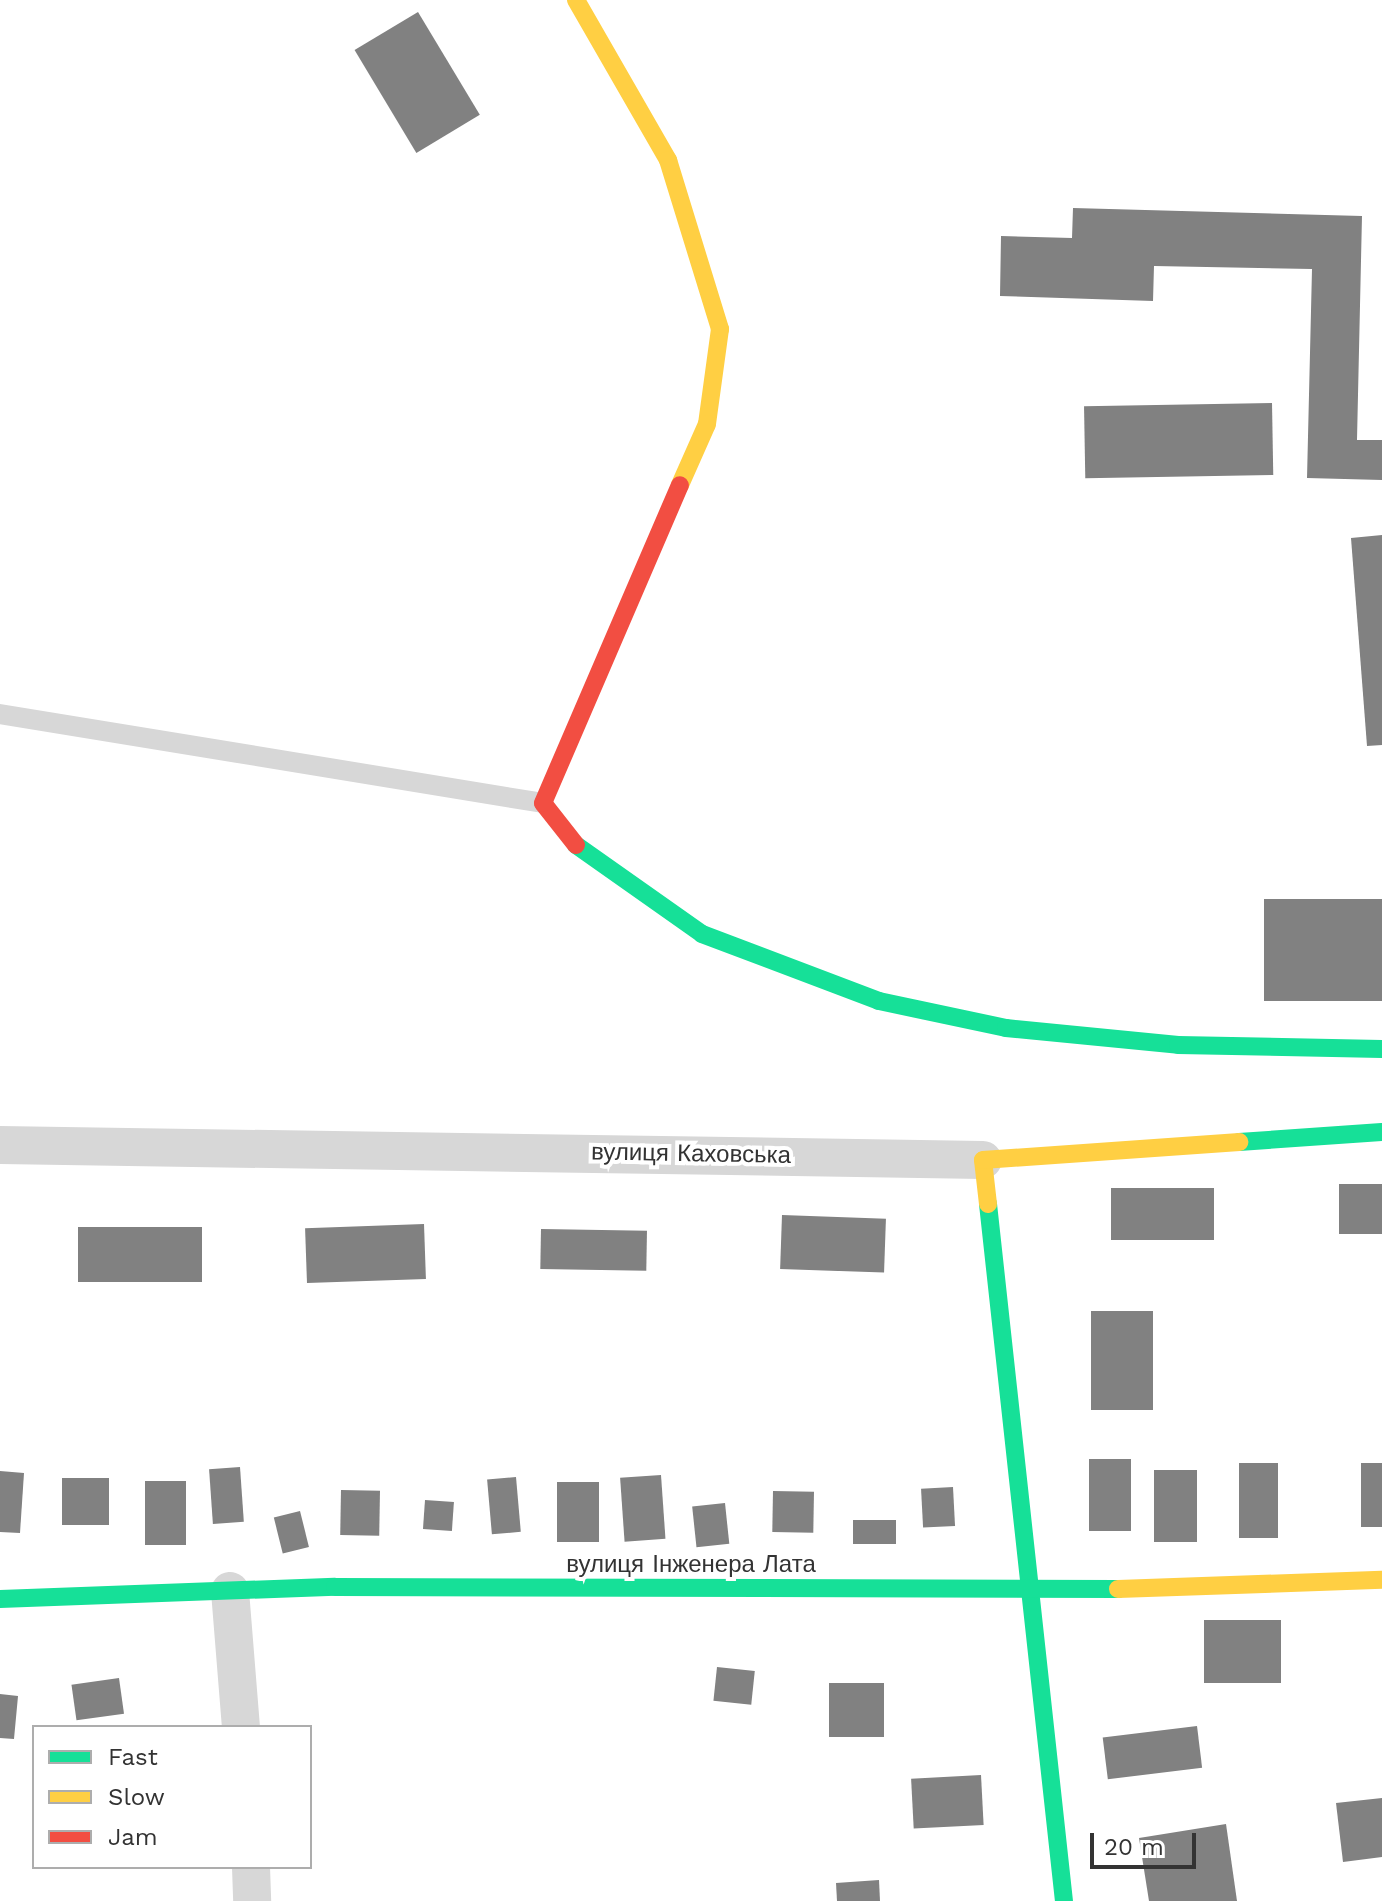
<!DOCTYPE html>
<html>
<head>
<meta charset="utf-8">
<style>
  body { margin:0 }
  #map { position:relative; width:1382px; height:1901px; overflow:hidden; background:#fff; font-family:"Work Sans",sans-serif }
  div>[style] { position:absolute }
  .building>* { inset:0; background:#818181; transform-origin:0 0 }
  .lane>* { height:20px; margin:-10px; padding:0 10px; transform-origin:10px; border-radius:10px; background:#d7d7d7 }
  .street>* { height:38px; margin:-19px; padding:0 19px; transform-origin:19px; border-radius:19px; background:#d7d7d7 }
  .fast>* { height:18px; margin:-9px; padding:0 9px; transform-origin:9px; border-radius:9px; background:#16e098 }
  .slow>* { height:18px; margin:-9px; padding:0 9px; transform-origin:9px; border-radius:9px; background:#ffcf43 }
  .jam>* { height:18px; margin:-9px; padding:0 9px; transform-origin:9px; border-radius:9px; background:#f24e42 }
  span { translate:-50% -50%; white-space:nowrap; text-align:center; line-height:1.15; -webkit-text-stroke:8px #fff; paint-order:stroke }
  .street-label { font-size:24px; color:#333 }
  .legend { position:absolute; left:32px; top:1725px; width:280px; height:144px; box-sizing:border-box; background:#fff; border:2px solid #adadad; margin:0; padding:10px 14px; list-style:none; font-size:24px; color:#333 }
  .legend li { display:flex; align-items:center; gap:16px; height:40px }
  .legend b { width:40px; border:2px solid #adadad }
  .scale { position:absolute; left:1090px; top:1833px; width:106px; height:36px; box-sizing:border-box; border:4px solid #333; border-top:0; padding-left:10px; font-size:24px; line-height:28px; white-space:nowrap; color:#333; -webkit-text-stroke:6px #fff; paint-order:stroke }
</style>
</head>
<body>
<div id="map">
  <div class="building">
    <div style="left:418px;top:12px;width:120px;height:74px;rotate:59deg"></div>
    <div style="clip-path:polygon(1073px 208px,1362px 216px,1357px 440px,1382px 440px,1382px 480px,1307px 478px,1312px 269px,1154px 266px,1153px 301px,1000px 296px,1001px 236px,1072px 238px)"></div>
    <div style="left:1272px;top:403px;width:72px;height:188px;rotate:89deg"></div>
    <div style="clip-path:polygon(1382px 535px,1382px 745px,1367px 746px,1351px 538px)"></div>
    <div style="left:1382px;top:899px;width:102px;height:118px;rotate:90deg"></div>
    <div style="left:1339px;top:1184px;width:43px;height:50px"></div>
    <div style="left:1111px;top:1188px;width:103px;height:52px"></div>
    <div style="left:782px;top:1215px;width:104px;height:54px;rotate:2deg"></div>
    <div style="left:424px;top:1224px;width:55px;height:119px;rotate:88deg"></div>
    <div style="left:202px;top:1227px;width:55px;height:124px;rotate:90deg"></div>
    <div style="left:541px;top:1229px;width:106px;height:40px;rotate:1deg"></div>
    <div style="left:1091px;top:1311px;width:62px;height:99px"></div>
    <div style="left:1089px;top:1459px;width:42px;height:72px"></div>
    <div style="left:1239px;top:1463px;width:39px;height:75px"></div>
    <div style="left:1361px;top:1463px;width:21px;height:64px"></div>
    <div style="left:240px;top:1467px;width:55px;height:31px;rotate:86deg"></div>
    <div style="left:1154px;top:1470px;width:43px;height:72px"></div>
    <div style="clip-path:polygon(0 1471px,24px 1473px,20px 1533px,0 1532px)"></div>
    <div style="left:661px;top:1475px;width:64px;height:41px;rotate:86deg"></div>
    <div style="left:516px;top:1477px;width:55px;height:29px;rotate:85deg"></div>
    <div style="left:62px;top:1478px;width:47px;height:47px"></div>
    <div style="left:186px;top:1481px;width:64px;height:41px;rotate:90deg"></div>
    <div style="left:557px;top:1482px;width:42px;height:60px"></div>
    <div style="left:953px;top:1487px;width:39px;height:32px;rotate:87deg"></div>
    <div style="left:341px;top:1490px;width:39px;height:45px;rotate:1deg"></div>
    <div style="left:773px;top:1491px;width:41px;height:41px;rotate:1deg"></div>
    <div style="left:425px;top:1500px;width:29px;height:29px;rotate:4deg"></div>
    <div style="left:725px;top:1503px;width:41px;height:33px;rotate:84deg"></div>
    <div style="left:300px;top:1511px;width:37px;height:27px;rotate:76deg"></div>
    <div style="left:853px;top:1520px;width:43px;height:24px"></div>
    <div style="left:1204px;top:1620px;width:77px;height:63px"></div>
    <div style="left:717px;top:1667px;width:38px;height:34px;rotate:6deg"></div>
    <div style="left:119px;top:1678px;width:36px;height:48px;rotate:82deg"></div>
    <div style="left:829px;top:1683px;width:55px;height:54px"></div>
    <div style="clip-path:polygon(0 1694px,18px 1696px,14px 1739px,0 1738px)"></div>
    <div style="left:1197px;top:1726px;width:42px;height:95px;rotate:83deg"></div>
    <div style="left:981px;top:1775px;width:50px;height:70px;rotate:87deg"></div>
    <div style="clip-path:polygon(1382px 1798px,1382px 1857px,1343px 1862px,1336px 1803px)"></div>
    <div style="clip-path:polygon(1226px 1824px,1237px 1901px,1149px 1901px,1139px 1838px)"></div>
    <div style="clip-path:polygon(879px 1880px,880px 1901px,837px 1901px,836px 1883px)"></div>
  </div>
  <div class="lane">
    <div style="left:0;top:714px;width:550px;rotate:9.31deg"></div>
  </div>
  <div class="street">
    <div style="left:0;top:1145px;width:983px;rotate:0.87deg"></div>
    <div style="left:230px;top:1591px;width:136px;rotate:85.4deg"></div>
    <div style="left:251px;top:1867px;width:34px;rotate:88deg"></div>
  </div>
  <div class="fast">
    <div style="left:576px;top:845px;width:154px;rotate:35.2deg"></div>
    <div style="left:702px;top:934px;width:189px;rotate:20.7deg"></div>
    <div style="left:879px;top:1001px;width:130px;rotate:12deg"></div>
    <div style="left:1006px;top:1028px;width:173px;rotate:5.6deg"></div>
    <div style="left:1178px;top:1045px;width:204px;rotate:1.1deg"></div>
    <div style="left:1239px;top:1142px;width:143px;rotate:-4deg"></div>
    <div style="left:988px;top:1204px;width:701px;rotate:83.78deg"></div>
    <div style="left:0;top:1599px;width:335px;rotate:-2.1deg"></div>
    <div style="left:335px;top:1587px;width:783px;rotate:0.15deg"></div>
  </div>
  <div class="slow">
    <div style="left:576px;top:0;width:185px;rotate:60.1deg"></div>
    <div style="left:668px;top:160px;width:177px;rotate:72.9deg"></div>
    <div style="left:720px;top:329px;width:96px;rotate:97.8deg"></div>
    <div style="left:707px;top:424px;width:67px;rotate:113.9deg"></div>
    <div style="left:988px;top:1204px;width:44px;rotate:-96.5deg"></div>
    <div style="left:983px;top:1160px;width:257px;rotate:-4deg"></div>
    <div style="left:1118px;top:1589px;width:264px;rotate:-2deg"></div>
  </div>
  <div class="jam">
    <div style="left:576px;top:845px;width:53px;rotate:-128.2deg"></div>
    <div style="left:543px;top:803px;width:346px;rotate:-66.7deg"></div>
  </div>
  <div class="street-label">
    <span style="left:691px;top:1154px;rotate:1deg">вулиця Каховська</span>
    <span style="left:691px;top:1565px">вулиця Інженера Лата</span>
  </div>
  <ul class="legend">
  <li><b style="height:10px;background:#16e098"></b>Fast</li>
  <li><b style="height:10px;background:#ffcf43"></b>Slow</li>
  <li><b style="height:10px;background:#f24e42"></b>Jam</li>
  </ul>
  <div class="scale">20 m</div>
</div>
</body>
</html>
